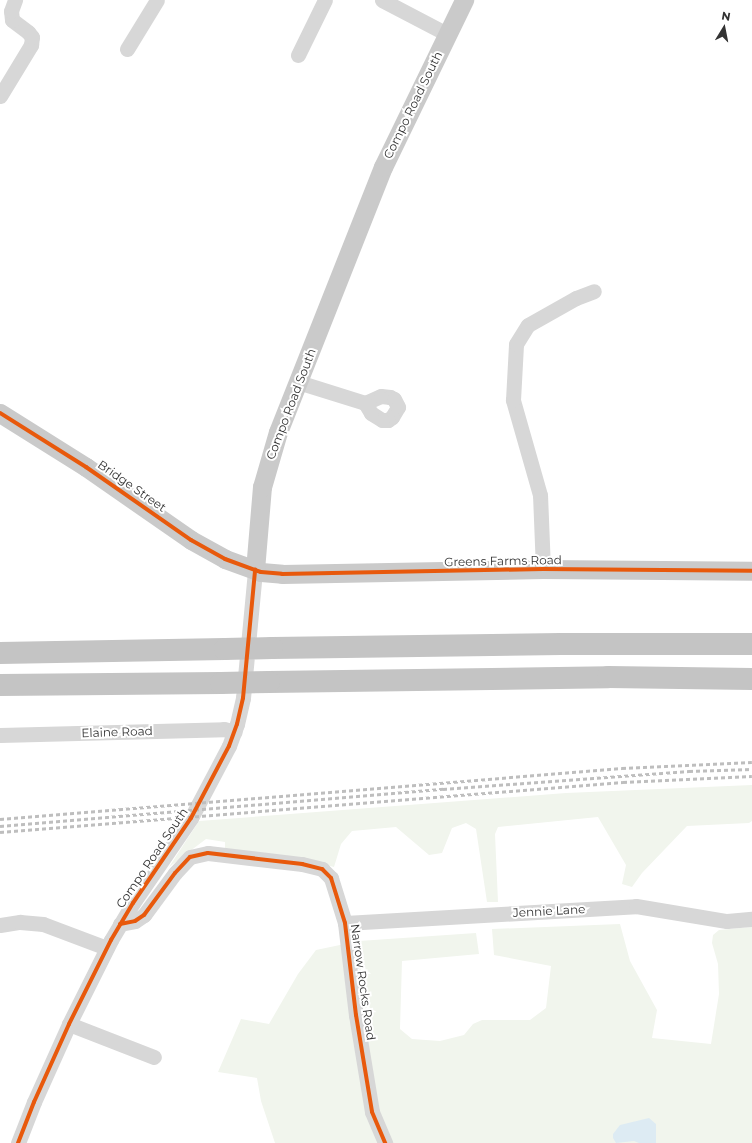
<!DOCTYPE html>
<html>
<head>
<meta charset="utf-8">
<style>
  body { margin:0 }
  #map { position:relative; width:752px; height:1143px; overflow:hidden; background:#fff; font-family:Montserrat,sans-serif }
  div>[style] { position:absolute }
  .green>* { inset:0; background:#f1f5ed }
  .water>* { inset:0; background:#ddebf3 }
  .minor>* { height:15px; margin:-7.5px; padding:0 7.5px; transform-origin:7.5px; border-radius:7.5px; background:#d7d7d7 }
  .major>* { height:19px; margin:-9.5px; padding:0 9.5px; transform-origin:9.5px; border-radius:9.5px; background:#cacaca }
  .highway>* { height:22px; margin:-11px; padding:0 11px; transform-origin:11px; border-radius:11px; background:#c4c4c4 }
  .rail>* { height:3px; margin-top:-1.5px; transform-origin:0; background:repeating-linear-gradient(90deg,#bebebe 0 4px,transparent 0 7px) }
  .highway-bridge>* { height:22px; margin:-11px; padding:0 11px; transform-origin:11px; border-radius:11px; background:#c4c4c4 }
  .cycleway>* { height:4px; margin:-2px; padding:0 2px; transform-origin:2px; border-radius:2px; background:#e8590c }
  span { translate:-50% -50%; white-space:nowrap; text-align:center; line-height:1.15; -webkit-text-stroke:4px #fff; paint-order:stroke }
  .street-label { font-size:12px; color:#333 }
  .north { position:absolute; left:704px; top:8px; width:40px; height:40px; -webkit-text-stroke:3px #fff; paint-order:stroke; rotate:10deg; font-size:11px; font-weight:700; line-height:16px; text-align:center; color:#333 }
  .north::after { content:''; display:block; margin:auto; width:14px; height:18px; background:#333; clip-path:polygon(50% 0,100% 100%,50% 72%,0 100%) }
</style>
</head>
<body>
<div id="map">
  <div class="green">
    <div style="clip-path:polygon(752px 785px,752px 821px,749px 823px,687px 826px,642px 873px,632px 887px,622px 884px,626px 865px,598px 817px,498px 827px,495px 834px,498px 902px,487px 902px,476px 829px,466px 823px,452px 828px,442px 853px,429px 855px,396px 827px,352px 831px,341px 844px,334px 867px,304px 859px,225px 851px,225px 842px,206px 839px,169px 867px,199px 821px,566px 793px)"></div>
    <div style="clip-path:polygon(620px 924px,630px 961px,657px 1010px,652px 1038px,711px 1044px,719px 994px,718px 964px,712px 943px,713px 935px,719px 930px,752px 927px,752px 1143px,275px 1143px,261px 1101px,257px 1078px,218px 1072px,241px 1019px,269px 1024px,298px 974px,316px 950px,359px 941px,476px 933px,479px 954px,402px 961px,400px 1029px,412px 1039px,440px 1041px,464px 1035px,473px 1024px,482px 1020px,530px 1020px,546px 1008px,551px 966px,494px 955px,492px 929px)"></div>
  </div>
  <div class="water">
    <div style="clip-path:polygon(649px 1118px,656px 1124px,656px 1143px,639px 1143px,634px 1141px,616px 1143px,613px 1138px,613px 1134px,620px 1125px)"></div>
  </div>
  <div class="minor">
    <div style="left:382px;top:0;width:73px;rotate:27.6deg"></div>
    <div style="left:127px;top:49px;width:57px;rotate:-58.5deg"></div>
    <div style="left:298px;top:55px;width:61px;rotate:-63.9deg"></div>
    <div style="left:0;top:96px;width:60px;rotate:-58.7deg"></div>
    <div style="left:31px;top:45px;width:8px;rotate:-83deg"></div>
    <div style="left:32px;top:37px;width:6px;rotate:-129deg"></div>
    <div style="left:28px;top:32px;width:20px;rotate:-143deg"></div>
    <div style="left:12px;top:20px;width:9px;rotate:-96deg"></div>
    <div style="left:11px;top:11px;width:12px;rotate:-70deg"></div>
    <div style="left:298px;top:382px;width:70px;rotate:17.4deg"></div>
    <div style="left:365px;top:403px;width:17px;rotate:-24deg"></div>
    <div style="left:381px;top:396px;width:9px;rotate:6deg"></div>
    <div style="left:390px;top:397px;width:4px;rotate:27deg"></div>
    <div style="left:394px;top:399px;width:9px;rotate:63deg"></div>
    <div style="left:398px;top:407px;width:12px;rotate:121deg"></div>
    <div style="left:392px;top:417px;width:5px;rotate:143deg"></div>
    <div style="left:388px;top:420px;width:6px;rotate:180deg"></div>
    <div style="left:382px;top:420px;width:13px;rotate:-148deg"></div>
    <div style="left:371px;top:413px;width:12px;rotate:-121deg"></div>
    <div style="left:543px;top:569px;width:74px;rotate:-92.3deg"></div>
    <div style="left:540px;top:495px;width:99px;rotate:-105.9deg"></div>
    <div style="left:513px;top:400px;width:56px;rotate:-86.9deg"></div>
    <div style="left:516px;top:344px;width:22px;rotate:-58deg"></div>
    <div style="left:528px;top:325px;width:55px;rotate:-29.4deg"></div>
    <div style="left:576px;top:298px;width:19px;rotate:-21deg"></div>
    <div style="left:0;top:735px;width:224px;rotate:-1.5deg"></div>
    <div style="left:224px;top:729px;width:11px;rotate:15deg"></div>
    <div style="left:345px;top:923px;width:291px;rotate:-3.3deg"></div>
    <div style="left:636px;top:906px;width:92px;rotate:9.4deg"></div>
    <div style="left:727px;top:921px;width:25px;rotate:-5deg"></div>
    <div style="left:120px;top:924px;width:15px;rotate:-11deg"></div>
    <div style="left:135px;top:921px;width:11px;rotate:-34deg"></div>
    <div style="left:144px;top:915px;width:52px;rotate:-53.6deg"></div>
    <div style="left:175px;top:873px;width:22px;rotate:-47deg"></div>
    <div style="left:190px;top:857px;width:18px;rotate:-13deg"></div>
    <div style="left:208px;top:853px;width:95px;rotate:6.7deg"></div>
    <div style="left:302px;top:864px;width:21px;rotate:14deg"></div>
    <div style="left:322px;top:869px;width:13px;rotate:45deg"></div>
    <div style="left:331px;top:878px;width:47px;rotate:72.7deg"></div>
    <div style="left:345px;top:923px;width:93px;rotate:83.2deg"></div>
    <div style="left:356px;top:1015px;width:98px;rotate:80.6deg"></div>
    <div style="left:372px;top:1112px;width:34px;rotate:67deg"></div>
    <div style="left:0;top:925px;width:20px;rotate:-9deg"></div>
    <div style="left:20px;top:922px;width:23px;rotate:5deg"></div>
    <div style="left:43px;top:924px;width:68px;rotate:20.6deg"></div>
    <div style="left:69px;top:1024px;width:91px;rotate:21.2deg"></div>
    <div style="left:18px;top:1143px;width:44px;rotate:-68.7deg"></div>
    <div style="left:34px;top:1102px;width:85px;rotate:-65.8deg"></div>
    <div style="left:69px;top:1024px;width:94px;rotate:-63.4deg"></div>
    <div style="left:111px;top:940px;width:43px;rotate:-59.3deg"></div>
    <div style="left:133px;top:903px;width:103px;rotate:-55.7deg"></div>
    <div style="left:191px;top:818px;width:81px;rotate:-62.2deg"></div>
    <div style="left:229px;top:746px;width:23px;rotate:-70deg"></div>
    <div style="left:237px;top:724px;width:27px;rotate:-77deg"></div>
    <div style="left:243px;top:698px;width:129px;rotate:-84.6deg"></div>
  </div>
  <div class="major">
    <div style="left:0;top:413px;width:102px;rotate:32.1deg"></div>
    <div style="left:86px;top:467px;width:128px;rotate:34.8deg"></div>
    <div style="left:191px;top:540px;width:39px;rotate:29deg"></div>
    <div style="left:225px;top:559px;width:38px;rotate:20deg"></div>
    <div style="left:261px;top:572px;width:21px;rotate:5deg"></div>
    <div style="left:282px;top:574px;width:261px;rotate:-1.1deg"></div>
    <div style="left:543px;top:569px;width:209px;rotate:0.5deg"></div>
    <div style="left:255px;top:570px;width:83px;rotate:-85.2deg"></div>
    <div style="left:262px;top:487px;width:57px;rotate:-73.8deg"></div>
    <div style="left:278px;top:432px;width:285px;rotate:-68.4deg"></div>
    <div style="left:383px;top:167px;width:186px;rotate:-64.1deg"></div>
  </div>
  <div class="highway">
    <div style="left:272px;top:648px;width:289px;rotate:-0.8deg"></div>
    <div style="left:561px;top:644px;width:191px"></div>
    <div style="left:0;top:653px;width:225px;rotate:-1deg"></div>
    <div style="left:269px;top:682px;width:339px;rotate:-0.8deg"></div>
    <div style="left:608px;top:677px;width:144px;rotate:0.8deg"></div>
    <div style="left:0;top:685px;width:221px;rotate:-0.5deg"></div>
  </div>
  <div class="rail">
    <div style="left:0;top:819px;width:624px;rotate:-4.69deg"></div>
    <div style="left:622px;top:768px;width:130px;rotate:-2.6deg"></div>
    <div style="left:0;top:826px;width:445px;rotate:-4.8deg"></div>
    <div style="left:443px;top:789px;width:247px;rotate:-4.2deg"></div>
    <div style="left:689px;top:771px;width:63px;rotate:-1.8deg"></div>
    <div style="left:0;top:832px;width:625px;rotate:-4.59deg"></div>
    <div style="left:623px;top:782px;width:129px;rotate:-2.7deg"></div>
  </div>
  <div class="highway-bridge">
    <div style="left:225px;top:649px;width:47px;rotate:-1.2deg"></div>
    <div style="left:221px;top:683px;width:48px;rotate:-1.2deg"></div>
  </div>
  <div class="cycleway">
    <div style="left:0;top:413px;width:102px;rotate:32.1deg"></div>
    <div style="left:86px;top:467px;width:128px;rotate:34.8deg"></div>
    <div style="left:191px;top:540px;width:39px;rotate:29deg"></div>
    <div style="left:225px;top:559px;width:38px;rotate:20deg"></div>
    <div style="left:261px;top:572px;width:21px;rotate:5deg"></div>
    <div style="left:282px;top:574px;width:261px;rotate:-1.1deg"></div>
    <div style="left:543px;top:569px;width:209px;rotate:0.5deg"></div>
    <div style="left:120px;top:924px;width:15px;rotate:-11deg"></div>
    <div style="left:135px;top:921px;width:11px;rotate:-34deg"></div>
    <div style="left:144px;top:915px;width:52px;rotate:-53.6deg"></div>
    <div style="left:175px;top:873px;width:22px;rotate:-47deg"></div>
    <div style="left:190px;top:857px;width:18px;rotate:-13deg"></div>
    <div style="left:208px;top:853px;width:95px;rotate:6.7deg"></div>
    <div style="left:302px;top:864px;width:21px;rotate:14deg"></div>
    <div style="left:322px;top:869px;width:13px;rotate:45deg"></div>
    <div style="left:331px;top:878px;width:47px;rotate:72.7deg"></div>
    <div style="left:345px;top:923px;width:93px;rotate:83.2deg"></div>
    <div style="left:356px;top:1015px;width:98px;rotate:80.6deg"></div>
    <div style="left:372px;top:1112px;width:34px;rotate:67deg"></div>
    <div style="left:18px;top:1143px;width:44px;rotate:-68.7deg"></div>
    <div style="left:34px;top:1102px;width:85px;rotate:-65.8deg"></div>
    <div style="left:69px;top:1024px;width:94px;rotate:-63.4deg"></div>
    <div style="left:111px;top:940px;width:43px;rotate:-59.3deg"></div>
    <div style="left:133px;top:903px;width:103px;rotate:-55.7deg"></div>
    <div style="left:191px;top:818px;width:81px;rotate:-62.2deg"></div>
    <div style="left:229px;top:746px;width:23px;rotate:-70deg"></div>
    <div style="left:237px;top:724px;width:27px;rotate:-77deg"></div>
    <div style="left:243px;top:698px;width:129px;rotate:-84.6deg"></div>
  </div>
  <div class="street-label">
    <span style="left:413px;top:105px;rotate:-64deg">Compo Road South</span>
    <span style="left:291px;top:404px;rotate:-69deg">Compo Road South</span>
    <span style="left:132px;top:486px;rotate:35deg">Bridge Street</span>
    <span style="left:503px;top:561px;rotate:-1deg">Greens Farms Road</span>
    <span style="left:117px;top:732px;rotate:-2deg">Elaine Road</span>
    <span style="left:152px;top:858px;rotate:-56deg">Compo Road South</span>
    <span style="left:549px;top:911px;rotate:-3deg">Jennie Lane</span>
    <span style="left:363px;top:982px;rotate:82deg">Narrow Rocks Road</span>
  </div>
  <div class="north">N</div>
</div>
</body>
</html>
